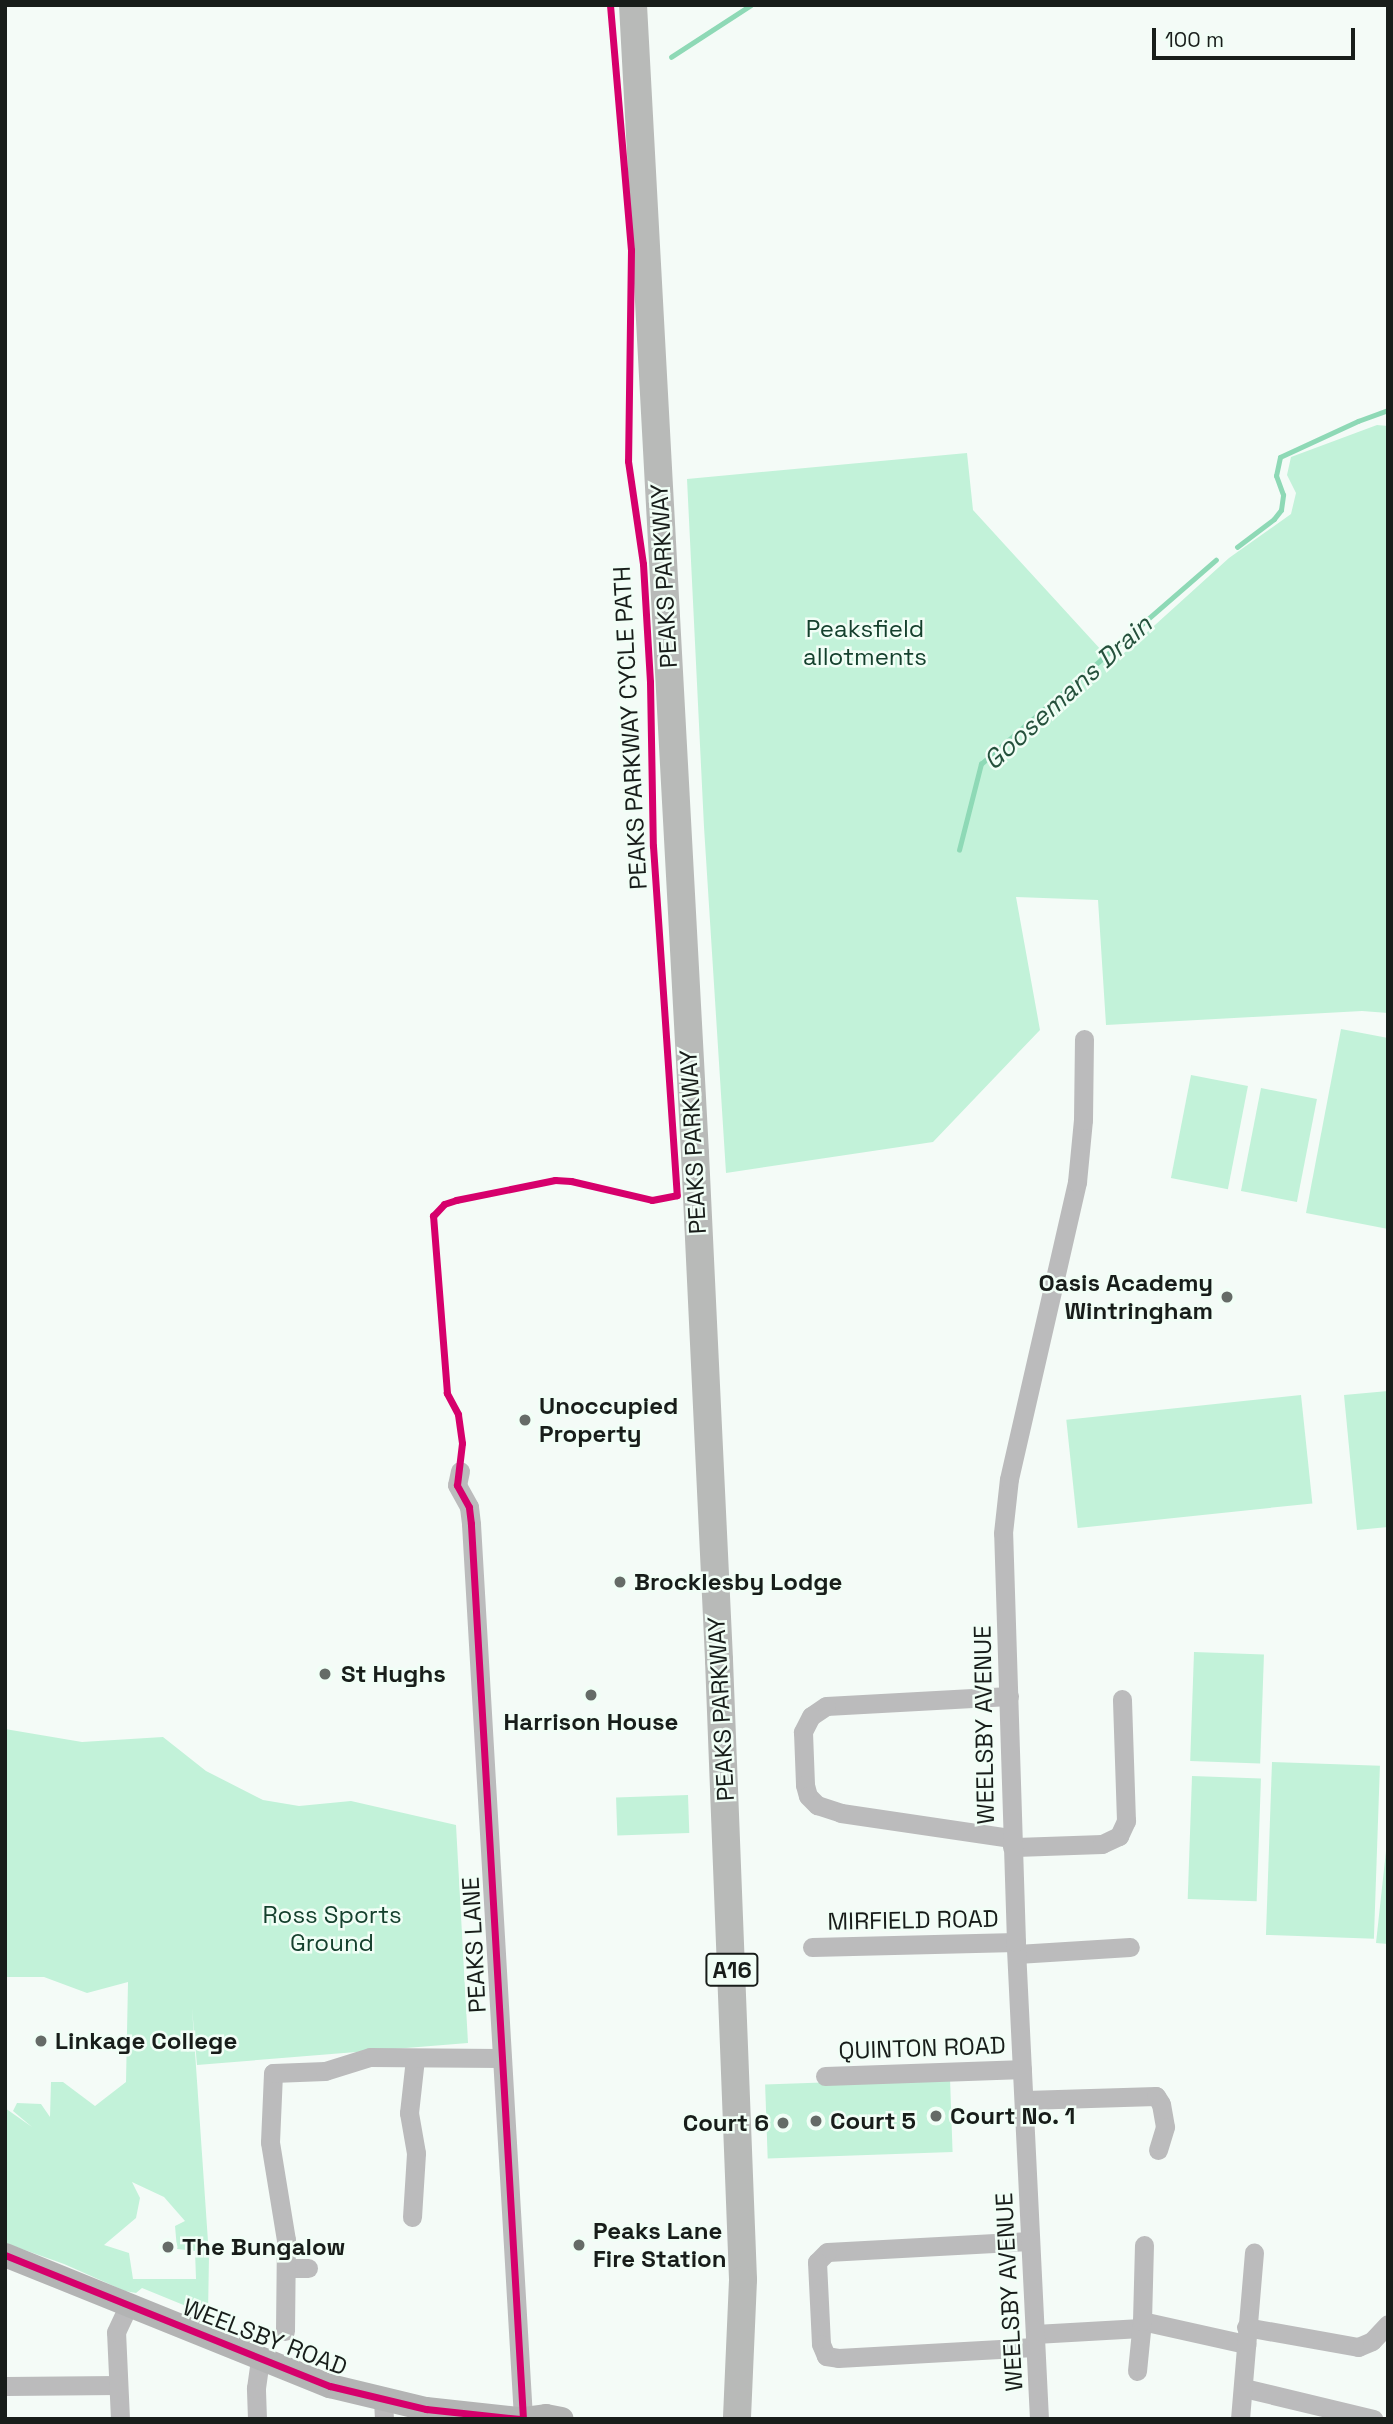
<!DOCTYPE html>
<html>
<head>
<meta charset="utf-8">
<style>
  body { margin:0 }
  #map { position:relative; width:1393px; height:2424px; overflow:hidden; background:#f4fbf7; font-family:"Space Grotesk",sans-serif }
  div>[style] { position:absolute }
  .green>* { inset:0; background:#c2f2d9; transform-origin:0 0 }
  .stream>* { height:4.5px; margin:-2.25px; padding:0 2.25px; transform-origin:2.25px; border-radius:2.25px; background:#8ed9b6 }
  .minor>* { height:19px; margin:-9.5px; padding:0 9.5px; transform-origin:9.5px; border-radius:9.5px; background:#bbbbbc }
  .major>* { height:24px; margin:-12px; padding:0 12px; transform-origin:12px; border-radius:12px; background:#b3b4b4 }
  .highway>* { height:28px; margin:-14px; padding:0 14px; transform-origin:14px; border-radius:14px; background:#b8bab8 }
  .cycleway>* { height:7px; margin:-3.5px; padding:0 3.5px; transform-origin:3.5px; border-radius:3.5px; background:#d6006c }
  .dots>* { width:19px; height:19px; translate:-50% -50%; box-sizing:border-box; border:4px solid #f1fef6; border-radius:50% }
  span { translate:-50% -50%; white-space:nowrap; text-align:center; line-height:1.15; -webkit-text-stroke:5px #f1fef6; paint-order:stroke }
  .shield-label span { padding:2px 5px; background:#f1fef6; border:2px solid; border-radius:5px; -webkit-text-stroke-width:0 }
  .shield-label { font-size:23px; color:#181d1a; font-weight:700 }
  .street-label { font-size:24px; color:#181d1a }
  .park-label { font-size:24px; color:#14402d }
  .poi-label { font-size:24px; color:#181d1a; font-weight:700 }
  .right { translate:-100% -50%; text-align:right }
  .left { translate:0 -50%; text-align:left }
  .water-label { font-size:26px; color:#25513c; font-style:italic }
  .frame { position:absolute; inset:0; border:7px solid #181d1a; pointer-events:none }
  .scale { position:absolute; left:1152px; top:28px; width:203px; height:32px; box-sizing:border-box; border:4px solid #181d1a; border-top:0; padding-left:9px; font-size:21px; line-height:24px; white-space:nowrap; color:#181d1a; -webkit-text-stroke:5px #f1fef6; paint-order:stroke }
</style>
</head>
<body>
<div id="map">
  <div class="green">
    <div style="clip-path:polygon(1377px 425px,1388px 426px,1388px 1013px,1362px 1011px,1106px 1025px,1098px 900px,1016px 897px,1040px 1030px,933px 1142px,726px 1173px,704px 827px,687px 479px,967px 453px,973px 510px,1113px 663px,1229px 558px,1291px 514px,1296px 493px,1287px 475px,1291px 457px)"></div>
    <div style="clip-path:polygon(1341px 1029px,1388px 1038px,1388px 1229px,1306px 1213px)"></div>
    <div style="left:1191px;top:1075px;width:58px;height:105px;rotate:11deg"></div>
    <div style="left:1261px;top:1088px;width:57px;height:105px;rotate:11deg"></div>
    <div style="clip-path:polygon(1388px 1391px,1388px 1527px,1357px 1530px,1344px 1395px)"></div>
    <div style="left:1301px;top:1395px;width:109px;height:236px;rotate:84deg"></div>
    <div style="left:1194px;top:1652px;width:70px;height:109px;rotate:2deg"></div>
    <div style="clip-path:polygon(evenodd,5px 1729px,82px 1742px,163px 1737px,206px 1771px,263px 1800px,299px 1806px,351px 1801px,456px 1825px,468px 2043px,197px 2065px,192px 2008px,209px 2256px,208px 2315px,142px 2288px,136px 2293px,125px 2291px,64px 2264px,5px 2243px,5px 2108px,32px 2127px,13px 2111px,17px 2103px,41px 2104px,50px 2117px,51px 2082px,63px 2082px,95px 2106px,126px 2082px,128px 1982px,87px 1993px,44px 1977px,5px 1977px,5px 1729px,132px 2182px,164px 2197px,185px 2221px,175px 2226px,177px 2249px,195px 2251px,196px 2279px,133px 2279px,129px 2253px,104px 2245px,136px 2218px,140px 2198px,132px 2182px)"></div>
    <div style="left:1272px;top:1762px;width:108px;height:173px;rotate:2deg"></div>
    <div style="left:1192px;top:1776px;width:69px;height:123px;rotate:2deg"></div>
    <div style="left:688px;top:1795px;width:38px;height:72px;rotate:88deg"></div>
    <div style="clip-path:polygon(1386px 1851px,1388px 1851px,1388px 1944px,1376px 1943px)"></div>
    <div style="left:950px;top:2078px;width:74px;height:185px;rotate:88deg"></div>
  </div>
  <div class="stream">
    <div style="left:671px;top:57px;width:95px;rotate:-33deg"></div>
    <div style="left:1237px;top:547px;width:46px;rotate:-37.1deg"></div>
    <div style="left:1274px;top:519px;width:11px;rotate:-52deg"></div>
    <div style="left:1281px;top:510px;width:15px;rotate:-82deg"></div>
    <div style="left:1283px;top:495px;width:20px;rotate:-110deg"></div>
    <div style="left:1276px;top:476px;width:19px;rotate:-78deg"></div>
    <div style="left:1280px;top:457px;width:86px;rotate:-24.8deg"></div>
    <div style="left:1358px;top:421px;width:32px;rotate:-20deg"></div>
    <div style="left:959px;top:850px;width:89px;rotate:-75.7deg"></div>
    <div style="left:981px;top:764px;width:311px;rotate:-41deg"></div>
  </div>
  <div class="minor">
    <div style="left:460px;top:1471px;width:14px;rotate:102deg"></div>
    <div style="left:457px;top:1485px;width:25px;rotate:61deg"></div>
    <div style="left:469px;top:1507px;width:17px;rotate:83deg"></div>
    <div style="left:471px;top:1524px;width:897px;rotate:86.67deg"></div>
    <div style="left:1009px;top:1696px;width:183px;rotate:176.9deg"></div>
    <div style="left:826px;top:1706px;width:18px;rotate:146deg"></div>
    <div style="left:811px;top:1716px;width:18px;rotate:117deg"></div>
    <div style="left:803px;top:1732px;width:53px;rotate:87.8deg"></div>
    <div style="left:805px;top:1785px;width:11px;rotate:75deg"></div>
    <div style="left:808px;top:1796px;width:13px;rotate:45deg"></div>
    <div style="left:817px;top:1805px;width:25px;rotate:18deg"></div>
    <div style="left:841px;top:1813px;width:172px;rotate:8.4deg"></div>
    <div style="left:1012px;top:1847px;width:90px;rotate:-1.9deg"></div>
    <div style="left:1102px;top:1844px;width:19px;rotate:-25deg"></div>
    <div style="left:1119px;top:1836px;width:17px;rotate:-65deg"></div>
    <div style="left:1126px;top:1821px;width:122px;rotate:-91.9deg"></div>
    <div style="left:812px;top:1947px;width:204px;rotate:-1.4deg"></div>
    <div style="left:1017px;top:1954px;width:113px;rotate:-3.5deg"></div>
    <div style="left:825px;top:2076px;width:197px;rotate:-2deg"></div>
    <div style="left:1025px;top:2100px;width:131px;rotate:-1.7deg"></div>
    <div style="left:1156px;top:2096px;width:9px;rotate:58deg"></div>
    <div style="left:1161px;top:2104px;width:23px;rotate:80deg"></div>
    <div style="left:1165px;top:2127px;width:24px;rotate:107deg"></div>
    <div style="left:412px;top:2217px;width:64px;rotate:-86.4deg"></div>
    <div style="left:416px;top:2153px;width:41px;rotate:-99.9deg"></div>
    <div style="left:409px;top:2113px;width:54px;rotate:-83.7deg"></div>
    <div style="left:1030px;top:2241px;width:203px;rotate:176.9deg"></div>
    <div style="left:827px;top:2252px;width:14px;rotate:135deg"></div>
    <div style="left:817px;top:2262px;width:82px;rotate:87.2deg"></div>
    <div style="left:821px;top:2344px;width:13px;rotate:67deg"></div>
    <div style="left:826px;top:2356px;width:12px;rotate:9deg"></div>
    <div style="left:838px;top:2358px;width:197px;rotate:-3.2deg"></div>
    <div style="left:287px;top:2268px;width:21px"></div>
    <div style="left:1142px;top:2321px;width:107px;rotate:12.5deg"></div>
    <div style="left:1246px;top:2327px;width:114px;rotate:10.1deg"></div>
    <div style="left:1358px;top:2347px;width:15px;rotate:-23deg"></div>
    <div style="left:1372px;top:2341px;width:23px;rotate:-47deg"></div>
    <div style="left:285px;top:2331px;width:91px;rotate:-89.4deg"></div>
    <div style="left:286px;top:2240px;width:99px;rotate:-99.3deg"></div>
    <div style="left:270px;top:2142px;width:69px;rotate:-87.5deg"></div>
    <div style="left:273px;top:2073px;width:52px;rotate:-2.2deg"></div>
    <div style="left:325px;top:2071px;width:47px;rotate:-17.3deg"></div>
    <div style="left:370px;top:2057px;width:130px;rotate:0.4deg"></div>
    <div style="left:1035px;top:2334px;width:106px;rotate:-3.2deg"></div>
    <div style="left:1137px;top:2371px;width:50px;rotate:-84.3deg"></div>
    <div style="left:1142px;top:2321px;width:76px;rotate:-88.5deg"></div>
    <div style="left:5px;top:2386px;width:113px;rotate:-0.5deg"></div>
    <div style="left:1244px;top:2388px;width:133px;rotate:13.5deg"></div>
    <div style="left:383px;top:2400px;width:19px;rotate:87deg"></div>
    <div style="left:120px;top:2419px;width:87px;rotate:-92.6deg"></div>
    <div style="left:116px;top:2332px;width:31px;rotate:-65deg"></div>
    <div style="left:257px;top:2419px;width:31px;rotate:-92deg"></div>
    <div style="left:256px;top:2388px;width:28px;rotate:-82deg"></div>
    <div style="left:1039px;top:2419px;width:478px;rotate:-92.8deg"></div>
    <div style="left:1016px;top:1942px;width:409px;rotate:-91.8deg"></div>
    <div style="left:1003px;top:1533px;width:54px;rotate:-83.7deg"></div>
    <div style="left:1009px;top:1479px;width:305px;rotate:-77.1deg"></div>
    <div style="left:1077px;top:1182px;width:62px;rotate:-84.5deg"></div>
    <div style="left:1083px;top:1120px;width:81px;rotate:-89.3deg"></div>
    <div style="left:1240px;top:2419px;width:167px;rotate:-85.2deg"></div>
  </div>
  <div class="major">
    <div style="left:5px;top:2255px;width:350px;rotate:22deg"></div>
    <div style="left:330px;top:2386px;width:99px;rotate:13.5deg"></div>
    <div style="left:426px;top:2409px;width:95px;rotate:6.1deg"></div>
    <div style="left:525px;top:2419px;width:21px;rotate:-8deg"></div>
    <div style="left:546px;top:2416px;width:16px;rotate:11deg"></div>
  </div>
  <div class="highway">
    <div style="left:633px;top:5px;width:1151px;rotate:86.91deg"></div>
    <div style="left:695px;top:1154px;width:507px;rotate:87.28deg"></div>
    <div style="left:719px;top:1660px;width:620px;rotate:87.78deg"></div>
    <div style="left:743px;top:2280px;width:139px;rotate:92.5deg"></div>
  </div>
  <div class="cycleway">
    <div style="left:610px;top:5px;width:246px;rotate:85.1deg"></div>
    <div style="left:631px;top:250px;width:211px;rotate:90.8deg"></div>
    <div style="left:628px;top:461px;width:104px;rotate:81.7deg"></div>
    <div style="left:643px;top:564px;width:118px;rotate:86.6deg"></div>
    <div style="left:650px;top:682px;width:164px;rotate:89deg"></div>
    <div style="left:653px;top:846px;width:350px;rotate:86.1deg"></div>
    <div style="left:5px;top:2255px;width:350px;rotate:22deg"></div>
    <div style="left:330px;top:2386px;width:99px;rotate:13.5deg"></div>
    <div style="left:426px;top:2409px;width:95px;rotate:6.1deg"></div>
    <div style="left:523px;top:2419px;width:897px;rotate:-93.33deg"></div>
    <div style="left:471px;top:1524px;width:17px;rotate:-97deg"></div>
    <div style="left:469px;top:1507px;width:25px;rotate:-119deg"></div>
    <div style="left:457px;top:1485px;width:42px;rotate:-83.2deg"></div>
    <div style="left:462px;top:1443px;width:29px;rotate:-98deg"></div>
    <div style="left:458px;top:1414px;width:24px;rotate:-118deg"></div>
    <div style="left:447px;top:1393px;width:178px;rotate:-94.5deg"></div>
    <div style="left:433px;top:1216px;width:16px;rotate:-47deg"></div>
    <div style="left:444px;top:1204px;width:13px;rotate:-18deg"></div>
    <div style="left:456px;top:1200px;width:101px;rotate:-11.4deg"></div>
    <div style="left:555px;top:1180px;width:16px;rotate:4deg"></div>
    <div style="left:571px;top:1181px;width:83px;rotate:13.2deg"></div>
    <div style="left:652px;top:1200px;width:25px;rotate:-11deg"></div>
  </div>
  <div class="dots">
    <div style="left:1227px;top:1297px;background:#656b67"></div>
    <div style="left:525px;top:1420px;background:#656b67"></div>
    <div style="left:620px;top:1582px;background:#656b67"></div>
    <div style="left:325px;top:1674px;background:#656b67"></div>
    <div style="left:591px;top:1695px;background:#656b67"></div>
    <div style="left:41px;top:2041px;background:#656b67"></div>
    <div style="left:936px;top:2116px;background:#656b67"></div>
    <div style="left:816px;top:2121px;background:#656b67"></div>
    <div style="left:783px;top:2123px;background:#656b67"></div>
    <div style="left:579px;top:2245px;background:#656b67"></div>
    <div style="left:168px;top:2247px;background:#656b67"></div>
  </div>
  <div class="shield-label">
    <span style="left:732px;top:1970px">A16</span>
  </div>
  <div class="street-label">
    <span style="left:664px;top:576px;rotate:-93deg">PEAKS PARKWAY</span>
    <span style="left:630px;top:728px;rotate:-93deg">PEAKS PARKWAY CYCLE PATH</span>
    <span style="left:693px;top:1142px;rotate:-93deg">PEAKS PARKWAY</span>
    <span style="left:721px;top:1709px;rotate:-93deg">PEAKS PARKWAY</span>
    <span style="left:984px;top:1725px;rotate:-91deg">WEELSBY AVENUE</span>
    <span style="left:913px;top:1920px;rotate:-1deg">MIRFIELD ROAD</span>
    <span style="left:474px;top:1945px;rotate:-93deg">PEAKS LANE</span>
    <span style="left:922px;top:2048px;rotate:-2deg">QUINTON ROAD</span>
    <span style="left:1009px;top:2292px;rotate:-93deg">WEELSBY AVENUE</span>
    <span style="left:265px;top:2337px;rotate:21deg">WEELSBY ROAD</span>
  </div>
  <div class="park-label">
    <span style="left:865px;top:643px">Peaksfield<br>allotments</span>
    <span style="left:332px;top:1929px">Ross Sports<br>Ground</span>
  </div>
  <div class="poi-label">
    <span class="right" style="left:1213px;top:1297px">Oasis Academy<br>Wintringham</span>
    <span class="left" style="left:539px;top:1420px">Unoccupied<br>Property</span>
    <span class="left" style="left:634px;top:1582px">Brocklesby Lodge</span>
    <span class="left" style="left:341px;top:1674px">St Hughs</span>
    <span style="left:591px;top:1722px">Harrison House</span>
    <span class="left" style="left:55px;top:2041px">Linkage College</span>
    <span class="left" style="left:950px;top:2116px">Court No. 1</span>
    <span class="left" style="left:830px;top:2121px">Court 5</span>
    <span class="right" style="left:769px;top:2123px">Court 6</span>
    <span class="left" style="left:593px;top:2245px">Peaks Lane<br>Fire Station</span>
    <span class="left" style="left:182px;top:2247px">The Bungalow</span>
  </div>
  <div class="water-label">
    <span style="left:1068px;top:693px;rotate:-42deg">Goosemans Drain</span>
  </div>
  <div class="frame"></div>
  <div class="scale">100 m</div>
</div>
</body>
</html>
